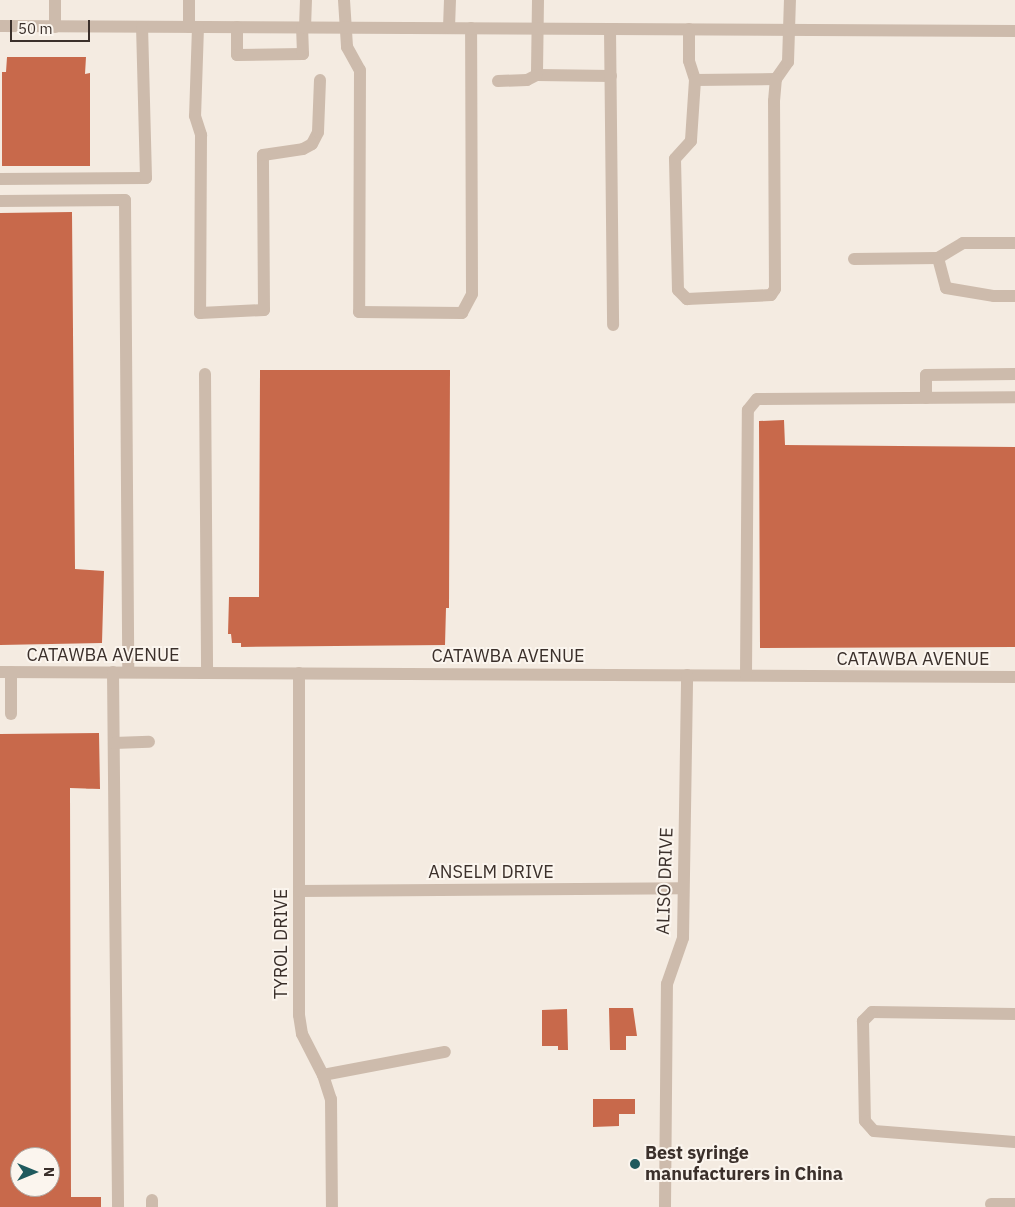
<!DOCTYPE html>
<html>
<head>
<meta charset="utf-8">
<style>
  body { margin:0 }
  #map { position:relative; width:1015px; height:1207px; overflow:hidden; background:#f4ebe1; font-family:"IBM Plex Sans",sans-serif }
  div>[style] { position:absolute }
  .building>* { inset:0; background:#c8694b }
  .minor>* { height:12px; margin:-6px; padding:0 6px; transform-origin:6px; border-radius:6px; background:#cdbbac }
  .dots>* { width:14px; height:14px; translate:-50% -50%; box-sizing:border-box; border:2px solid #fbf5ee; border-radius:50% }
  span { translate:-50% -50%; white-space:nowrap; text-align:center; line-height:1.15; -webkit-text-stroke:4px #fbf5ee; paint-order:stroke }
  .street-label { font-size:18px; color:#3b302b }
  .poi-label { font-size:18px; color:#3b302b; font-weight:700 }
  .left { translate:0 -50%; text-align:left }
  .north { position:absolute; left:10px; top:1147px; width:50px; height:50px; box-sizing:border-box; background:#fbf5ee; border:1px solid #aea6a0; border-radius:50%; rotate:90deg; font-size:14px; font-weight:700; line-height:20px; text-align:center; color:#3b302b }
  .north::after { content:''; display:block; margin:auto; width:18px; height:22px; background:#1f5a5e; clip-path:polygon(50% 0,100% 100%,50% 72%,0 100%) }
  .scale { position:absolute; left:10px; top:20px; width:80px; height:22px; box-sizing:border-box; border:2px solid #3b302b; border-top:0; padding-left:6px; font-size:15px; line-height:18px; white-space:nowrap; color:#3b302b; -webkit-text-stroke:4px #fbf5ee; paint-order:stroke }
</style>
</head>
<body>
<div id="map">
  <div class="building">
    <div style="clip-path:polygon(7px 57px,86px 57px,85px 74px,90px 73px,90px 166px,2px 166px,2px 72px,6px 72px)"></div>
    <div style="clip-path:polygon(72px 212px,75px 569px,104px 571px,102px 643px,0 645px,0 213px)"></div>
    <div style="clip-path:polygon(260px 370px,450px 370px,449px 608px,446px 608px,445px 645px,241px 647px,241px 643px,232px 643px,231px 634px,228px 634px,229px 597px,259px 597px)"></div>
    <div style="clip-path:polygon(784px 420px,785px 445px,1015px 447px,1015px 647px,760px 648px,759px 421px)"></div>
    <div style="clip-path:polygon(evenodd,99px 733px,100px 789px,70px 788px,71px 1197px,101px 1197px,101px 1207px,0 1207px,0 734px,99px 733px,20px 1157px,50px 1157px,50px 1187px,20px 1187px,20px 1157px)"></div>
    <div style="clip-path:polygon(609px 1008px,633px 1008px,637px 1036px,626px 1036px,626px 1050px,610px 1050px)"></div>
    <div style="clip-path:polygon(567px 1009px,568px 1050px,558px 1050px,558px 1046px,542px 1046px,542px 1010px)"></div>
    <div style="clip-path:polygon(593px 1099px,635px 1099px,635px 1114px,619px 1114px,619px 1126px,593px 1127px)"></div>
  </div>
  <div class="minor">
    <div style="left:344px;top:0;width:47px;rotate:86.3deg"></div>
    <div style="left:347px;top:47px;width:26px;rotate:61deg"></div>
    <div style="left:360px;top:70px;width:242px;rotate:90.2deg"></div>
    <div style="left:359px;top:312px;width:103px;rotate:0.6deg"></div>
    <div style="left:462px;top:313px;width:21px;rotate:-62deg"></div>
    <div style="left:472px;top:294px;width:266px;rotate:-90.2deg"></div>
    <div style="left:538px;top:0;width:75px;rotate:90.8deg"></div>
    <div style="left:537px;top:75px;width:74px;rotate:0.8deg"></div>
    <div style="left:0;top:26px;width:1015px;rotate:0.28deg"></div>
    <div style="left:55px;top:27px;width:27px;rotate:-90deg"></div>
    <div style="left:189px;top:27px;width:27px;rotate:-90deg"></div>
    <div style="left:198px;top:27px;width:89px;rotate:91.9deg"></div>
    <div style="left:195px;top:116px;width:20px;rotate:72deg"></div>
    <div style="left:201px;top:135px;width:178px;rotate:90.3deg"></div>
    <div style="left:200px;top:313px;width:64px;rotate:-2.7deg"></div>
    <div style="left:264px;top:310px;width:155px;rotate:-90.4deg"></div>
    <div style="left:263px;top:155px;width:40px;rotate:-8.5deg"></div>
    <div style="left:303px;top:149px;width:10px;rotate:-29deg"></div>
    <div style="left:312px;top:144px;width:13px;rotate:-63deg"></div>
    <div style="left:318px;top:132px;width:52px;rotate:-87.8deg"></div>
    <div style="left:237px;top:27px;width:28px;rotate:90deg"></div>
    <div style="left:237px;top:55px;width:66px;rotate:-0.9deg"></div>
    <div style="left:303px;top:54px;width:26px;rotate:-92deg"></div>
    <div style="left:305px;top:28px;width:28px;rotate:-88deg"></div>
    <div style="left:449px;top:28px;width:28px;rotate:-88deg"></div>
    <div style="left:610px;top:29px;width:296px;rotate:89.4deg"></div>
    <div style="left:689px;top:29px;width:32px;rotate:90deg"></div>
    <div style="left:689px;top:61px;width:20px;rotate:72deg"></div>
    <div style="left:695px;top:80px;width:81px;rotate:-0.7deg"></div>
    <div style="left:776px;top:79px;width:21px;rotate:-55deg"></div>
    <div style="left:788px;top:62px;width:62px;rotate:-88.2deg"></div>
    <div style="left:695px;top:80px;width:61px;rotate:93.8deg"></div>
    <div style="left:691px;top:141px;width:24px;rotate:132deg"></div>
    <div style="left:675px;top:159px;width:131px;rotate:88.7deg"></div>
    <div style="left:678px;top:290px;width:13px;rotate:45deg"></div>
    <div style="left:687px;top:299px;width:84px;rotate:-2.7deg"></div>
    <div style="left:771px;top:295px;width:7px;rotate:-56deg"></div>
    <div style="left:775px;top:289px;width:188px;rotate:-90.3deg"></div>
    <div style="left:774px;top:101px;width:22px;rotate:-85deg"></div>
    <div style="left:498px;top:81px;width:29px;rotate:-2deg"></div>
    <div style="left:527px;top:80px;width:11px;rotate:-27deg"></div>
    <div style="left:0;top:179px;width:146px;rotate:-0.4deg"></div>
    <div style="left:146px;top:178px;width:151px;rotate:-91.5deg"></div>
    <div style="left:0;top:201px;width:125px;rotate:-0.5deg"></div>
    <div style="left:125px;top:200px;width:472px;rotate:89.6deg"></div>
    <div style="left:938px;top:258px;width:29px;rotate:-31deg"></div>
    <div style="left:963px;top:243px;width:52px"></div>
    <div style="left:854px;top:259px;width:84px;rotate:-0.7deg"></div>
    <div style="left:938px;top:258px;width:31px;rotate:75deg"></div>
    <div style="left:946px;top:288px;width:49px;rotate:9.5deg"></div>
    <div style="left:994px;top:296px;width:21px"></div>
    <div style="left:205px;top:374px;width:298px;rotate:89.6deg"></div>
    <div style="left:926px;top:398px;width:23px;rotate:-90deg"></div>
    <div style="left:926px;top:375px;width:89px;rotate:-0.6deg"></div>
    <div style="left:0;top:672px;width:1015px;rotate:0.28deg"></div>
    <div style="left:11px;top:672px;width:42px;rotate:90deg"></div>
    <div style="left:113px;top:672px;width:535px;rotate:89.46deg"></div>
    <div style="left:299px;top:673px;width:342px;rotate:90deg"></div>
    <div style="left:299px;top:1015px;width:19px;rotate:81deg"></div>
    <div style="left:302px;top:1034px;width:46px;rotate:62.9deg"></div>
    <div style="left:323px;top:1075px;width:25px;rotate:72deg"></div>
    <div style="left:331px;top:1099px;width:108px;rotate:89.5deg"></div>
    <div style="left:746px;top:675px;width:265px;rotate:-89.6deg"></div>
    <div style="left:748px;top:410px;width:14px;rotate:-51deg"></div>
    <div style="left:757px;top:399px;width:258px;rotate:-0.4deg"></div>
    <div style="left:114px;top:743px;width:35px;rotate:-2deg"></div>
    <div style="left:299px;top:891px;width:384px;rotate:-0.4deg"></div>
    <div style="left:1015px;top:1014px;width:143px;rotate:-179.2deg"></div>
    <div style="left:872px;top:1012px;width:13px;rotate:135deg"></div>
    <div style="left:863px;top:1021px;width:100px;rotate:88.9deg"></div>
    <div style="left:865px;top:1121px;width:13px;rotate:48deg"></div>
    <div style="left:874px;top:1131px;width:141px;rotate:4.5deg"></div>
    <div style="left:323px;top:1075px;width:124px;rotate:-10.7deg"></div>
    <div style="left:991px;top:1204px;width:24px"></div>
    <div style="left:152px;top:1207px;width:7px;rotate:-90deg"></div>
    <div style="left:665px;top:1207px;width:223px;rotate:-89.5deg"></div>
    <div style="left:667px;top:984px;width:49px;rotate:-70.8deg"></div>
    <div style="left:683px;top:938px;width:263px;rotate:-89.1deg"></div>
  </div>
  <div class="dots">
    <div style="left:635px;top:1164px;background:#1f5a5e"></div>
  </div>
  <div class="street-label">
    <span style="left:103px;top:655px">CATAWBA AVENUE</span>
    <span style="left:508px;top:656px">CATAWBA AVENUE</span>
    <span style="left:913px;top:659px">CATAWBA AVENUE</span>
    <span style="left:491px;top:872px">ANSELM DRIVE</span>
    <span style="left:665px;top:881px;rotate:-88deg">ALISO DRIVE</span>
    <span style="left:281px;top:944px;rotate:-90deg">TYROL DRIVE</span>
  </div>
  <div class="poi-label">
    <span class="left" style="left:645px;top:1164px">Best syringe<br>manufacturers in China</span>
  </div>
  <div class="north">N</div>
  <div class="scale">50 m</div>
</div>
</body>
</html>
